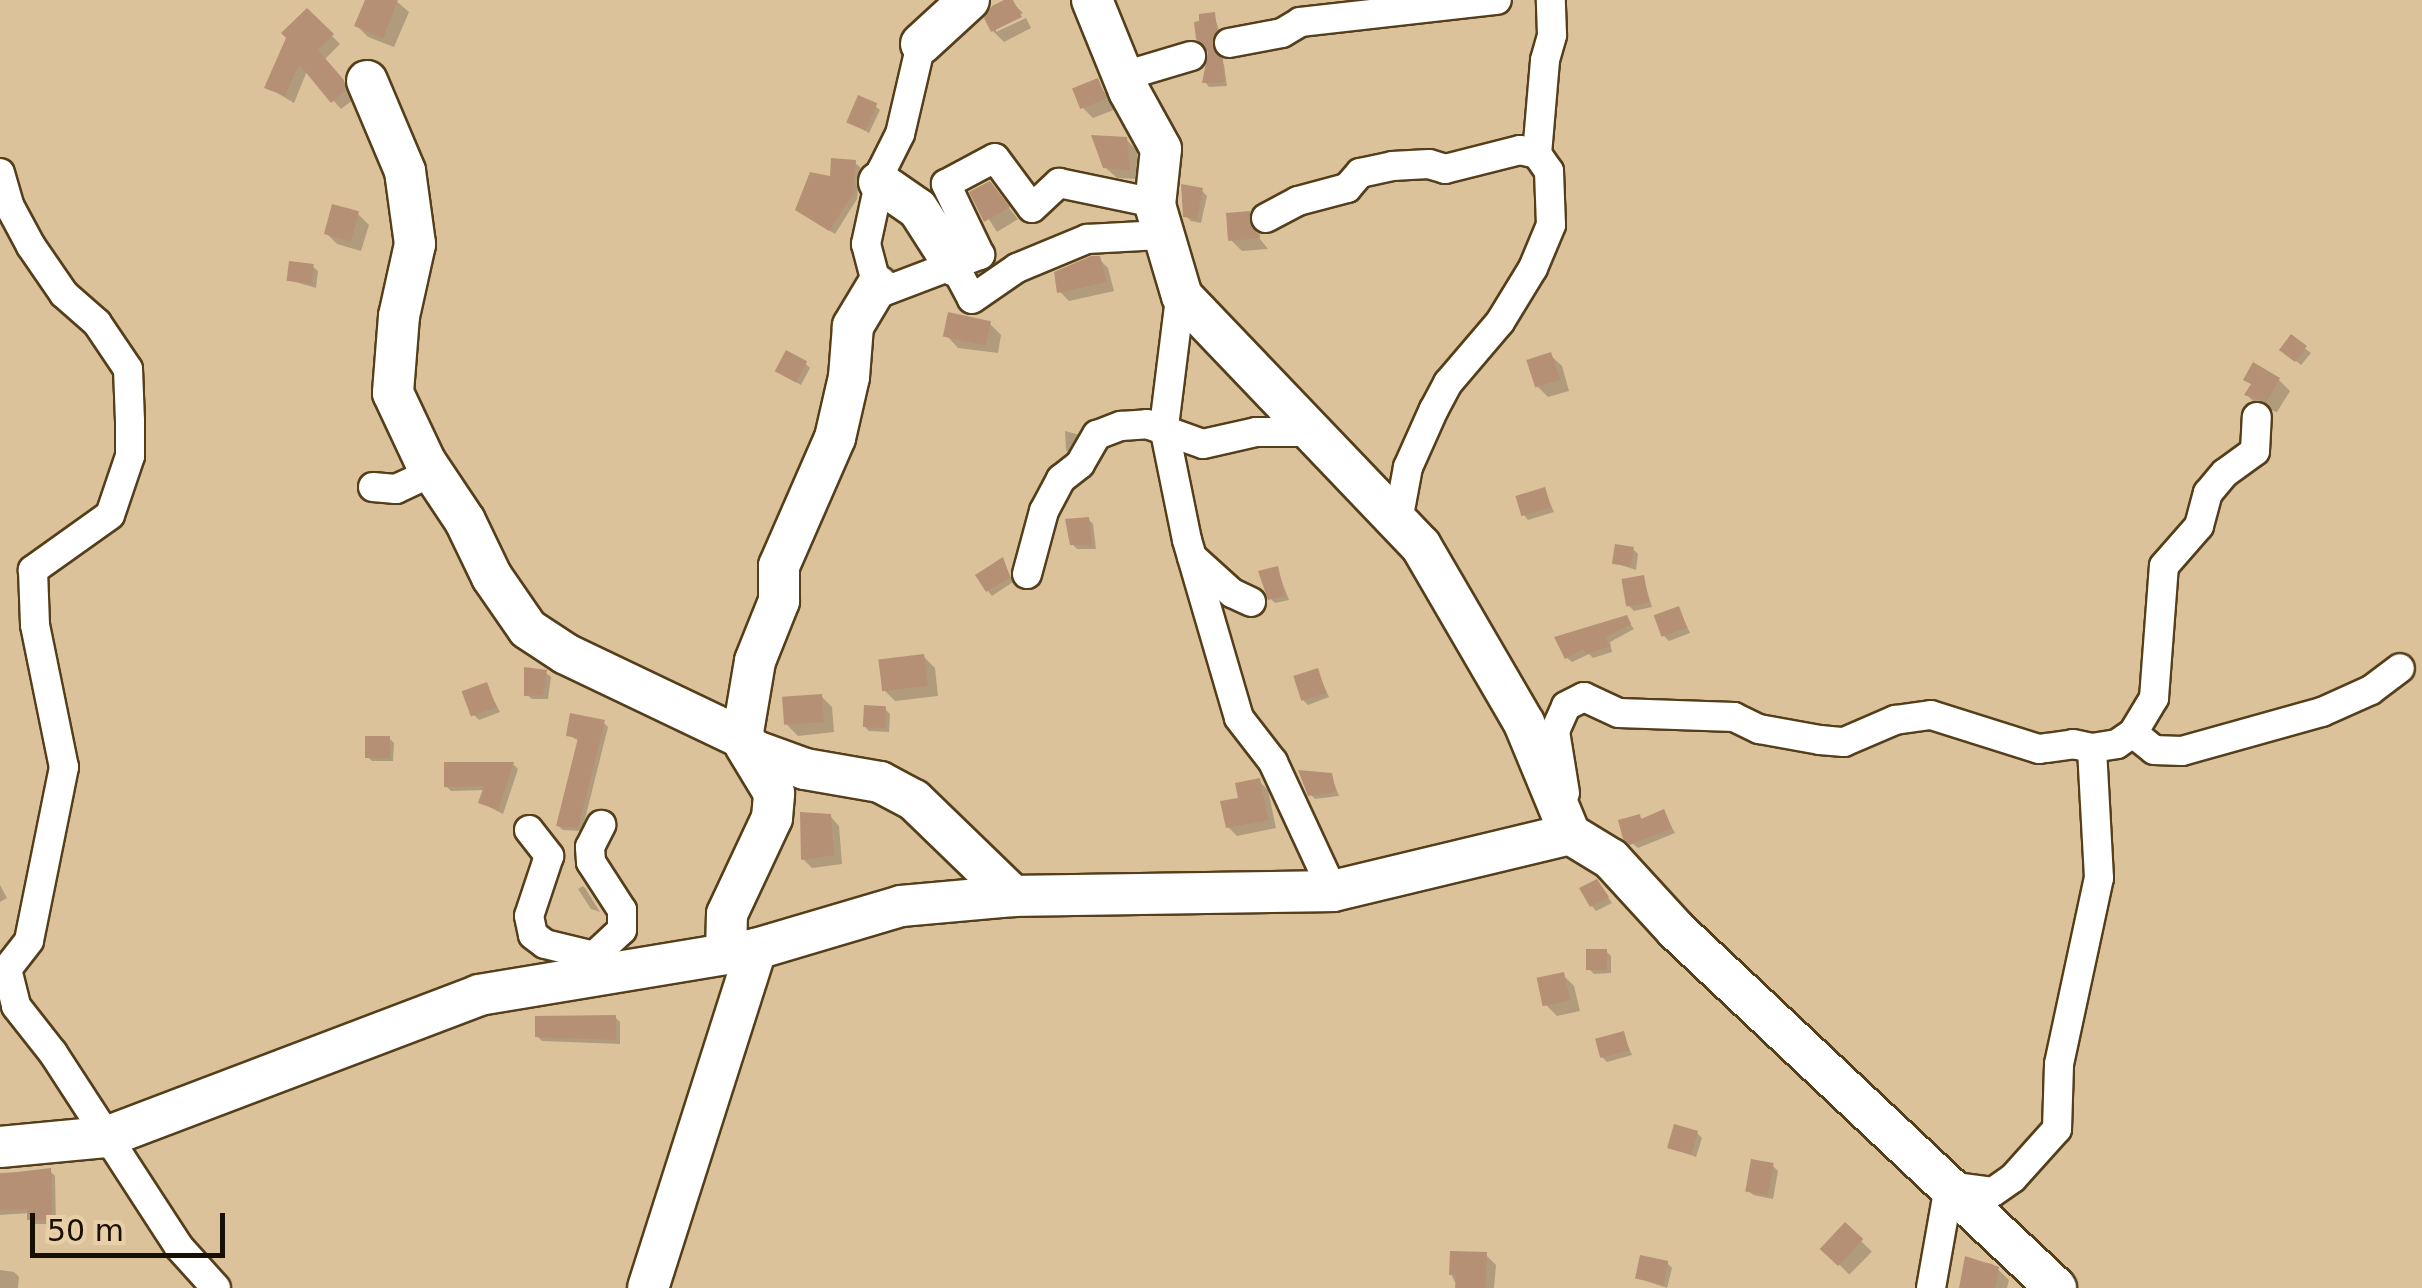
<!DOCTYPE html>
<html>
<head>
<meta charset="utf-8">
<style>
  body { margin:0 }
  #map { position:relative; width:2422px; height:1288px; overflow:hidden; background:#dcc29b; font-family:"DejaVu Sans",sans-serif }
  div>[style] { position:absolute }
  .shadow>* { inset:0; background:#0003; transform-origin:0 0 }
  .building>* { inset:0; background:#b59075; transform-origin:0 0 }
  .roads { filter:drop-shadow(2px 0 #553f1b) drop-shadow(-2px 0 #553f1b) drop-shadow(0 2px #553f1b) drop-shadow(0 -2px #553f1b) }
  .street>* { height:28px; margin:-14px; padding:0 14px; transform-origin:14px; border-radius:14px; background:#fff }
  .secondary>* { height:40px; margin:-20px; padding:0 20px; transform-origin:20px; border-radius:20px; background:#fff }
  span { translate:-50% -50%; white-space:nowrap; text-align:center; line-height:1.15; -webkit-text-stroke:8px #e9cfa8; paint-order:stroke }
  .scale { position:absolute; left:30px; top:1213px; width:195px; height:45px; box-sizing:border-box; border:5px solid #180f03; border-top:0; padding-left:12px; font-size:30px; line-height:35px; white-space:nowrap; color:#180f03; -webkit-text-stroke:8px #e9cfa8; paint-order:stroke }
</style>
</head>
<body>
<div id="map">
  <div class="shadow">
    <div style="clip-path:polygon(367px 0,395px 0,409px 12px,394px 47px,368px 37px,357px 26px)"></div>
    <div style="clip-path:polygon(1010px 0,1023px 13px,996px 27px,996px 32px,1026px 18px,1031px 28px,1004px 42px,993px 31px)"></div>
    <div style="clip-path:polygon(307px 11px,340px 44px,325px 59px,351px 90px,353px 100px,341px 109px,307px 71px,294px 103px,267px 87px)"></div>
    <div style="clip-path:polygon(1214px 15px,1221px 36px,1215px 52px,1224px 65px,1227px 86px,1209px 87px,1205px 82px)"></div>
    <div style="clip-path:polygon(1097px 81px,1116px 109px,1093px 118px,1082px 107px)"></div>
    <div style="clip-path:polygon(875px 106px,880px 110px,869px 133px,849px 121px)"></div>
    <div style="clip-path:polygon(1126px 139px,1137px 151px,1140px 179px,1117px 178px,1105px 167px)"></div>
    <div style="clip-path:polygon(855px 163px,860px 167px,857px 199px,835px 234px,803px 214px,832px 179px)"></div>
    <div style="clip-path:polygon(989px 184px,1018px 219px,997px 232px,972px 193px)"></div>
    <div style="clip-path:polygon(1202px 191px,1207px 196px,1201px 223px,1191px 221px,1186px 216px)"></div>
    <div style="clip-path:polygon(358px 214px,369px 225px,361px 251px,337px 244px,326px 233px)"></div>
    <div style="clip-path:polygon(1249px 214px,1260px 225px,1260px 239px,1268px 249px,1242px 251px,1231px 240px)"></div>
    <div style="clip-path:polygon(1099px 259px,1108px 268px,1114px 291px,1069px 301px,1060px 292px)"></div>
    <div style="clip-path:polygon(313px 267px,318px 271px,316px 288px,289px 280px)"></div>
    <div style="clip-path:polygon(990px 324px,1001px 335px,998px 353px,958px 348px,947px 336px)"></div>
    <div style="clip-path:polygon(2291px 338px,2311px 353px,2301px 365px,2287px 354px)"></div>
    <div style="clip-path:polygon(1550px 355px,1562px 366px,1569px 391px,1548px 397px,1537px 386px)"></div>
    <div style="clip-path:polygon(805px 363px,810px 368px,801px 385px,783px 375px)"></div>
    <div style="clip-path:polygon(2246px 379px,2279px 380px,2290px 391px,2277px 412px,2258px 406px,2247px 395px,2253px 386px)"></div>
    <div style="clip-path:polygon(1065px 431px,1084px 436px,1070px 454px,1066px 450px)"></div>
    <div style="clip-path:polygon(1544px 490px,1554px 512px,1528px 520px,1524px 515px)"></div>
    <div style="clip-path:polygon(1088px 519px,1093px 524px,1096px 549px,1077px 549px,1072px 544px)"></div>
    <div style="clip-path:polygon(1633px 549px,1638px 554px,1636px 570px,1615px 563px)"></div>
    <div style="clip-path:polygon(1003px 560px,1013px 582px,992px 596px,988px 591px)"></div>
    <div style="clip-path:polygon(1277px 569px,1289px 600px,1275px 603px,1270px 598px)"></div>
    <div style="clip-path:polygon(1643px 577px,1652px 607px,1634px 611px,1629px 606px)"></div>
    <div style="clip-path:polygon(1679px 609px,1690px 633px,1669px 641px,1664px 636px)"></div>
    <div style="clip-path:polygon(1626px 618px,1634px 629px,1610px 642px,1612px 652px,1593px 658px,1589px 654px,1572px 662px,1567px 658px)"></div>
    <div style="clip-path:polygon(924px 657px,935px 668px,938px 696px,895px 701px,884px 690px)"></div>
    <div style="clip-path:polygon(1317px 671px,1329px 697px,1308px 705px,1303px 700px)"></div>
    <div style="clip-path:polygon(546px 673px,551px 677px,548px 699px,532px 699px,527px 695px)"></div>
    <div style="clip-path:polygon(486px 685px,500px 712px,479px 720px,474px 715px)"></div>
    <div style="clip-path:polygon(821px 696px,832px 707px,834px 732px,798px 736px,787px 725px)"></div>
    <div style="clip-path:polygon(885px 709px,890px 714px,889px 732px,869px 731px,864px 726px)"></div>
    <div style="clip-path:polygon(603px 722px,608px 727px,582px 831px,563px 830px,558px 826px,579px 741px,569px 735px)"></div>
    <div style="clip-path:polygon(389px 738px,394px 743px,393px 761px,372px 761px,367px 756px)"></div>
    <div style="clip-path:polygon(513px 764px,518px 769px,503px 814px,480px 802px,485px 790px,451px 791px,446px 786px,446px 765px)"></div>
    <div style="clip-path:polygon(1331px 775px,1339px 796px,1315px 799px,1310px 794px)"></div>
    <div style="clip-path:polygon(1259px 781px,1268px 790px,1276px 828px,1237px 836px,1228px 827px,1241px 800px)"></div>
    <div style="clip-path:polygon(1663px 812px,1675px 833px,1638px 848px,1626px 838px,1639px 816px,1643px 820px)"></div>
    <div style="clip-path:polygon(830px 816px,839px 826px,842px 864px,812px 868px,803px 859px)"></div>
    <div style="clip-path:polygon(0 885px,7px 898px,0 902px)"></div>
    <div style="clip-path:polygon(583px 886px,585px 888px,600px 912px,591px 909px,578px 889px)"></div>
    <div style="clip-path:polygon(1601px 887px,1612px 903px,1596px 911px,1592px 906px)"></div>
    <div style="clip-path:polygon(1606px 951px,1611px 956px,1611px 973px,1594px 974px,1589px 969px)"></div>
    <div style="clip-path:polygon(1563px 975px,1574px 986px,1580px 1011px,1557px 1016px,1546px 1005px)"></div>
    <div style="clip-path:polygon(615px 1017px,620px 1022px,620px 1044px,542px 1041px,537px 1036px)"></div>
    <div style="clip-path:polygon(1623px 1034px,1632px 1055px,1607px 1062px,1602px 1057px)"></div>
    <div style="clip-path:polygon(1697px 1133px,1702px 1138px,1696px 1157px,1671px 1147px)"></div>
    <div style="clip-path:polygon(1773px 1166px,1778px 1171px,1773px 1199px,1753px 1195px,1748px 1190px)"></div>
    <div style="clip-path:polygon(50px 1171px,55px 1176px,56px 1224px,34px 1224px,29px 1213px,0 1215px,0 1173px)"></div>
    <div style="left:1845px;top:1225px;width:38px;height:32px;rotate:45deg"></div>
    <div style="clip-path:polygon(1486px 1255px,1496px 1265px,1494px 1288px,1458px 1288px,1451px 1274px)"></div>
    <div style="clip-path:polygon(1967px 1259px,1992px 1264px,2009px 1280px,2007px 1288px,1962px 1288px)"></div>
    <div style="clip-path:polygon(1667px 1263px,1672px 1268px,1667px 1288px,1637px 1278px)"></div>
    <div style="clip-path:polygon(0 1270px,14px 1272px,19px 1277px,18px 1288px,0 1288px)"></div>
  </div>
  <div class="building">
    <div style="clip-path:polygon(365px 0,398px 0,383px 38px,354px 26px)"></div>
    <div style="clip-path:polygon(1004px 0,1013px 0,1022px 17px,991px 32px,984px 18px,992px 6px)"></div>
    <div style="clip-path:polygon(307px 8px,334px 34px,318px 50px,344px 80px,345px 91px,331px 103px,299px 64px,285px 96px,264px 88px,286px 38px,281px 33px)"></div>
    <div style="clip-path:polygon(1215px 12px,1217px 30px,1212px 45px,1223px 59px,1224px 82px,1202px 83px,1208px 52px,1196px 39px,1194px 22px,1199px 21px,1199px 14px)"></div>
    <div style="left:1098px;top:78px;width:22px;height:28px;rotate:68deg"></div>
    <div style="left:858px;top:95px;width:21px;height:30px;rotate:23deg"></div>
    <div style="clip-path:polygon(1091px 135px,1127px 137px,1130px 170px,1103px 168px)"></div>
    <div style="clip-path:polygon(831px 158px,856px 160px,853px 194px,829px 231px,795px 210px,810px 172px,830px 176px)"></div>
    <div style="clip-path:polygon(990px 181px,1010px 207px,984px 222px,969px 192px)"></div>
    <div style="clip-path:polygon(1181px 184px,1203px 188px,1197px 219px,1183px 217px)"></div>
    <div style="left:332px;top:204px;width:28px;height:31px;rotate:15deg"></div>
    <div style="clip-path:polygon(1250px 211px,1250px 225px,1260px 238px,1228px 241px,1226px 213px)"></div>
    <div style="clip-path:polygon(1091px 256px,1100px 256px,1107px 282px,1057px 293px,1054px 272px)"></div>
    <div style="left:289px;top:261px;width:25px;height:20px;rotate:7deg"></div>
    <div style="left:948px;top:312px;width:44px;height:25px;rotate:12deg"></div>
    <div style="left:2291px;top:334px;width:20px;height:20px;rotate:37deg"></div>
    <div style="left:786px;top:350px;width:24px;height:24px;rotate:28deg"></div>
    <div style="left:1551px;top:352px;width:29px;height:26px;rotate:72deg"></div>
    <div style="clip-path:polygon(2253px 362px,2280px 378px,2266px 402px,2244px 395px,2251px 384px,2243px 380px)"></div>
    <div style="left:1545px;top:487px;width:21px;height:31px;rotate:73deg"></div>
    <div style="clip-path:polygon(1089px 517px,1092px 545px,1070px 545px,1065px 519px)"></div>
    <div style="left:1615px;top:544px;width:19px;height:20px;rotate:9deg"></div>
    <div style="clip-path:polygon(1003px 557px,1010px 577px,986px 592px,975px 575px)"></div>
    <div style="clip-path:polygon(1278px 566px,1285px 596px,1268px 600px,1258px 571px)"></div>
    <div style="left:1644px;top:575px;width:28px;height:23px;rotate:80deg"></div>
    <div style="left:1679px;top:606px;width:23px;height:27px;rotate:70deg"></div>
    <div style="clip-path:polygon(1627px 615px,1631px 624px,1606px 637px,1609px 647px,1586px 654px,1584px 649px,1565px 659px,1554px 637px)"></div>
    <div style="left:924px;top:654px;width:32px;height:46px;rotate:83deg"></div>
    <div style="clip-path:polygon(524px 667px,547px 670px,543px 695px,524px 696px)"></div>
    <div style="left:1318px;top:668px;width:26px;height:26px;rotate:72deg"></div>
    <div style="left:487px;top:682px;width:27px;height:27px;rotate:70deg"></div>
    <div style="left:822px;top:694px;width:28px;height:40px;rotate:86deg"></div>
    <div style="left:864px;top:705px;width:22px;height:22px;rotate:3deg"></div>
    <div style="clip-path:polygon(570px 713px,605px 720px,578px 828px,556px 826px,578px 738px,566px 736px)"></div>
    <div style="left:365px;top:736px;width:25px;height:22px"></div>
    <div style="clip-path:polygon(444px 762px,514px 762px,498px 810px,478px 803px,484px 786px,444px 787px)"></div>
    <div style="clip-path:polygon(1298px 770px,1332px 773px,1336px 792px,1308px 796px)"></div>
    <div style="clip-path:polygon(1260px 778px,1268px 820px,1226px 828px,1220px 801px,1238px 798px,1235px 783px)"></div>
    <div style="clip-path:polygon(1664px 809px,1672px 828px,1630px 845px,1623px 839px,1618px 820px,1640px 814px,1641px 819px)"></div>
    <div style="clip-path:polygon(800px 812px,831px 814px,834px 855px,801px 860px)"></div>
    <div style="clip-path:polygon(1597px 879px,1609px 897px,1590px 907px,1579px 888px)"></div>
    <div style="left:1586px;top:949px;width:21px;height:21px"></div>
    <div style="left:1564px;top:972px;width:29px;height:28px;rotate:78deg"></div>
    <div style="clip-path:polygon(616px 1015px,616px 1040px,535px 1037px,535px 1016px)"></div>
    <div style="left:1624px;top:1031px;width:20px;height:30px;rotate:75deg"></div>
    <div style="left:1674px;top:1124px;width:25px;height:25px;rotate:16deg"></div>
    <div style="left:1751px;top:1159px;width:23px;height:33px;rotate:10deg"></div>
    <div style="clip-path:polygon(51px 1168px,52px 1220px,27px 1220px,27px 1209px,0 1210px,0 1174px)"></div>
    <div style="left:1845px;top:1222px;width:25px;height:37px;rotate:43deg"></div>
    <div style="clip-path:polygon(1450px 1251px,1487px 1252px,1485px 1288px,1455px 1288px,1456px 1275px,1449px 1275px)"></div>
    <div style="left:1640px;top:1255px;width:29px;height:24px;rotate:12deg"></div>
    <div style="clip-path:polygon(1965px 1256px,1999px 1267px,1995px 1288px,1959px 1288px)"></div>
  </div>
  <div class="roads">
    <div class="street">
      <div style="left:1229px;top:43px;width:54px;rotate:-10.7deg"></div>
      <div style="left:1282px;top:33px;width:21px;rotate:-31deg"></div>
      <div style="left:1300px;top:22px;width:198px;rotate:-6.4deg"></div>
      <div style="left:921px;top:44px;width:92px;rotate:103.1deg"></div>
      <div style="left:900px;top:134px;width:40px;rotate:116.6deg"></div>
      <div style="left:882px;top:170px;width:76px;rotate:102.2deg"></div>
      <div style="left:866px;top:244px;width:43px;rotate:75.3deg"></div>
      <div style="left:877px;top:286px;width:9px;rotate:32deg"></div>
      <div style="left:885px;top:291px;width:102px;rotate:-20.8deg"></div>
      <div style="left:980px;top:255px;width:79px;rotate:-115.6deg"></div>
      <div style="left:946px;top:184px;width:55px;rotate:-28deg"></div>
      <div style="left:995px;top:158px;width:62px;rotate:53.5deg"></div>
      <div style="left:1032px;top:208px;width:37px;rotate:-43deg"></div>
      <div style="left:1059px;top:183px;width:98px;rotate:11.8deg"></div>
      <div style="left:1124px;top:76px;width:70px;rotate:-16.6deg"></div>
      <div style="left:1537px;top:154px;width:94px;rotate:-85.1deg"></div>
      <div style="left:1545px;top:60px;width:26px;rotate:-74deg"></div>
      <div style="left:1552px;top:35px;width:35px;rotate:-92deg"></div>
      <div style="left:0;top:173px;width:33px;rotate:74deg"></div>
      <div style="left:9px;top:205px;width:47px;rotate:61.8deg"></div>
      <div style="left:31px;top:246px;width:58px;rotate:55.5deg"></div>
      <div style="left:64px;top:294px;width:44px;rotate:41.3deg"></div>
      <div style="left:97px;top:323px;width:55px;rotate:56deg"></div>
      <div style="left:128px;top:369px;width:52px;rotate:87.8deg"></div>
      <div style="left:130px;top:421px;width:35px;rotate:90deg"></div>
      <div style="left:130px;top:456px;width:62px;rotate:108.7deg"></div>
      <div style="left:110px;top:515px;width:95px;rotate:144.5deg"></div>
      <div style="left:33px;top:570px;width:55px;rotate:87.9deg"></div>
      <div style="left:35px;top:625px;width:145px;rotate:78.5deg"></div>
      <div style="left:64px;top:767px;width:177px;rotate:101.4deg"></div>
      <div style="left:29px;top:941px;width:36px;rotate:128deg"></div>
      <div style="left:7px;top:969px;width:38px;rotate:76deg"></div>
      <div style="left:16px;top:1006px;width:60px;rotate:51.8deg"></div>
      <div style="left:53px;top:1053px;width:231px;rotate:57deg"></div>
      <div style="left:179px;top:1247px;width:55px;rotate:47.9deg"></div>
      <div style="left:1266px;top:218px;width:36px;rotate:-28deg"></div>
      <div style="left:1298px;top:201px;width:51px;rotate:-14.9deg"></div>
      <div style="left:1347px;top:188px;width:20px;rotate:-49deg"></div>
      <div style="left:1360px;top:173px;width:33px;rotate:-12deg"></div>
      <div style="left:1392px;top:166px;width:37px;rotate:-3deg"></div>
      <div style="left:1429px;top:164px;width:17px;rotate:17deg"></div>
      <div style="left:1445px;top:169px;width:77px;rotate:-14.2deg"></div>
      <div style="left:1520px;top:150px;width:17px;rotate:13deg"></div>
      <div style="left:1537px;top:154px;width:21px;rotate:55deg"></div>
      <div style="left:1549px;top:171px;width:54px;rotate:87.9deg"></div>
      <div style="left:1551px;top:225px;width:47px;rotate:112.7deg"></div>
      <div style="left:1533px;top:268px;width:63px;rotate:121.4deg"></div>
      <div style="left:1500px;top:322px;width:80px;rotate:130.4deg"></div>
      <div style="left:1448px;top:383px;width:30px;rotate:118deg"></div>
      <div style="left:1434px;top:409px;width:64px;rotate:114.1deg"></div>
      <div style="left:1408px;top:467px;width:55px;rotate:100.5deg"></div>
      <div style="left:954px;top:265px;width:38px;rotate:62deg"></div>
      <div style="left:972px;top:299px;width:55px;rotate:-34.6deg"></div>
      <div style="left:1017px;top:268px;width:76px;rotate:-22.5deg"></div>
      <div style="left:1087px;top:239px;width:74px;rotate:-3.1deg"></div>
      <div style="left:1181px;top:290px;width:138px;rotate:97.1deg"></div>
      <div style="left:1164px;top:427px;width:115px;rotate:78.5deg"></div>
      <div style="left:1187px;top:540px;width:185px;rotate:73.7deg"></div>
      <div style="left:1239px;top:718px;width:56px;rotate:52.3deg"></div>
      <div style="left:1273px;top:762px;width:142px;rotate:65.1deg"></div>
      <div style="left:373px;top:487px;width:23px;rotate:5deg"></div>
      <div style="left:396px;top:489px;width:40px;rotate:-25deg"></div>
      <div style="left:1192px;top:557px;width:54px;rotate:42deg"></div>
      <div style="left:1232px;top:593px;width:21px;rotate:25deg"></div>
      <div style="left:1027px;top:574px;width:65px;rotate:-74.9deg"></div>
      <div style="left:1044px;top:511px;width:36px;rotate:-62deg"></div>
      <div style="left:1061px;top:479px;width:24px;rotate:-38deg"></div>
      <div style="left:1080px;top:464px;width:34px;rotate:-60deg"></div>
      <div style="left:1097px;top:435px;width:26px;rotate:-21deg"></div>
      <div style="left:1121px;top:426px;width:26px;rotate:-4deg"></div>
      <div style="left:1147px;top:424px;width:59px;rotate:19.7deg"></div>
      <div style="left:1203px;top:444px;width:54px;rotate:-12.8deg"></div>
      <div style="left:1256px;top:432px;width:58px"></div>
      <div style="left:2133px;top:733px;width:41px;rotate:-59deg"></div>
      <div style="left:2154px;top:698px;width:132px;rotate:-85.7deg"></div>
      <div style="left:2164px;top:566px;width:53px;rotate:-48.8deg"></div>
      <div style="left:2199px;top:526px;width:34px;rotate:-75deg"></div>
      <div style="left:2208px;top:493px;width:26px;rotate:-50deg"></div>
      <div style="left:2225px;top:473px;width:37px;rotate:-36deg"></div>
      <div style="left:2255px;top:451px;width:34px;rotate:-87deg"></div>
      <div style="left:1565px;top:793px;width:63px;rotate:-99.2deg"></div>
      <div style="left:1555px;top:731px;width:27px;rotate:-66deg"></div>
      <div style="left:1566px;top:706px;width:20px;rotate:-27deg"></div>
      <div style="left:1584px;top:697px;width:38px;rotate:25deg"></div>
      <div style="left:1619px;top:713px;width:115px;rotate:2deg"></div>
      <div style="left:1734px;top:717px;width:28px;rotate:26deg"></div>
      <div style="left:1759px;top:729px;width:62px;rotate:10.2deg"></div>
      <div style="left:1820px;top:740px;width:24px;rotate:5deg"></div>
      <div style="left:1844px;top:742px;width:56px;rotate:-23.3deg"></div>
      <div style="left:1895px;top:720px;width:36px;rotate:-8deg"></div>
      <div style="left:1931px;top:715px;width:113px;rotate:17.5deg"></div>
      <div style="left:2039px;top:749px;width:34px;rotate:-8deg"></div>
      <div style="left:2073px;top:744px;width:19px;rotate:12deg"></div>
      <div style="left:2092px;top:748px;width:25px;rotate:-9deg"></div>
      <div style="left:2117px;top:744px;width:19px;rotate:-35deg"></div>
      <div style="left:2133px;top:733px;width:27px;rotate:39deg"></div>
      <div style="left:2154px;top:750px;width:28px;rotate:2deg"></div>
      <div style="left:2182px;top:751px;width:145px;rotate:-15.6deg"></div>
      <div style="left:2322px;top:712px;width:54px;rotate:-24.2deg"></div>
      <div style="left:2371px;top:690px;width:36px;rotate:-37deg"></div>
      <div style="left:529px;top:830px;width:33px;rotate:52deg"></div>
      <div style="left:549px;top:856px;width:63px;rotate:108.4deg"></div>
      <div style="left:529px;top:916px;width:19px;rotate:78deg"></div>
      <div style="left:533px;top:935px;width:15px;rotate:37deg"></div>
      <div style="left:545px;top:944px;width:50px;rotate:13.8deg"></div>
      <div style="left:591px;top:971px;width:15px;rotate:-79deg"></div>
      <div style="left:594px;top:956px;width:38px;rotate:-43deg"></div>
      <div style="left:622px;top:930px;width:20px;rotate:-90deg"></div>
      <div style="left:622px;top:910px;width:57px;rotate:-122.9deg"></div>
      <div style="left:591px;top:862px;width:15px;rotate:-94deg"></div>
      <div style="left:590px;top:847px;width:25px;rotate:-63deg"></div>
      <div style="left:1931px;top:1288px;width:104px;rotate:-80deg"></div>
      <div style="left:1949px;top:1186px;width:44px;rotate:7.8deg"></div>
      <div style="left:1993px;top:1192px;width:24px;rotate:-35deg"></div>
      <div style="left:2013px;top:1178px;width:66px;rotate:-48.1deg"></div>
      <div style="left:2057px;top:1129px;width:65px;rotate:-88.2deg"></div>
      <div style="left:2059px;top:1064px;width:190px;rotate:-77.9deg"></div>
      <div style="left:2099px;top:878px;width:130px;rotate:-93.1deg"></div>
    </div>
    <div class="secondary">
      <div style="left:1092px;top:0;width:98px;rotate:67.9deg"></div>
      <div style="left:1129px;top:91px;width:66px;rotate:61.1deg"></div>
      <div style="left:1161px;top:149px;width:56px;rotate:96.1deg"></div>
      <div style="left:1155px;top:205px;width:95px;rotate:73.5deg"></div>
      <div style="left:1182px;top:296px;width:346px;rotate:46.3deg"></div>
      <div style="left:1421px;top:546px;width:205px;rotate:59.8deg"></div>
      <div style="left:1524px;top:723px;width:120px;rotate:67.5deg"></div>
      <div style="left:921px;top:44px;width:65px;rotate:-42.5deg"></div>
      <div style="left:367px;top:81px;width:98px;rotate:67.1deg"></div>
      <div style="left:405px;top:171px;width:74px;rotate:82.2deg"></div>
      <div style="left:415px;top:244px;width:74px;rotate:102.5deg"></div>
      <div style="left:399px;top:316px;width:77px;rotate:94.5deg"></div>
      <div style="left:393px;top:393px;width:75px;rotate:64.8deg"></div>
      <div style="left:425px;top:461px;width:72px;rotate:56.3deg"></div>
      <div style="left:465px;top:521px;width:62px;rotate:64.3deg"></div>
      <div style="left:492px;top:577px;width:63px;rotate:55.3deg"></div>
      <div style="left:528px;top:629px;width:45px;rotate:33.3deg"></div>
      <div style="left:566px;top:654px;width:195px;rotate:25.5deg"></div>
      <div style="left:742px;top:738px;width:16px;rotate:47deg"></div>
      <div style="left:753px;top:750px;width:55px;rotate:20.1deg"></div>
      <div style="left:805px;top:769px;width:76px;rotate:9.8deg"></div>
      <div style="left:880px;top:782px;width:38px;rotate:28deg"></div>
      <div style="left:914px;top:800px;width:138px;rotate:44.1deg"></div>
      <div style="left:879px;top:182px;width:47px;rotate:34.7deg"></div>
      <div style="left:918px;top:209px;width:67px;rotate:57.3deg"></div>
      <div style="left:742px;top:738px;width:78px;rotate:-80.4deg"></div>
      <div style="left:755px;top:661px;width:65px;rotate:-68.2deg"></div>
      <div style="left:779px;top:601px;width:35px;rotate:-90deg"></div>
      <div style="left:779px;top:566px;width:140px;rotate:-66.4deg"></div>
      <div style="left:835px;top:438px;width:63px;rotate:-77.1deg"></div>
      <div style="left:849px;top:377px;width:51px;rotate:-85.5deg"></div>
      <div style="left:853px;top:326px;width:47px;rotate:-59deg"></div>
      <div style="left:726px;top:954px;width:40px;rotate:-88.6deg"></div>
      <div style="left:727px;top:914px;width:106px;rotate:-64.9deg"></div>
      <div style="left:772px;top:818px;width:25px;rotate:-85deg"></div>
      <div style="left:774px;top:793px;width:56px;rotate:-121.1deg"></div>
      <div style="left:0;top:1147px;width:106px;rotate:-5.4deg"></div>
      <div style="left:106px;top:1137px;width:399px;rotate:-20.8deg"></div>
      <div style="left:479px;top:995px;width:281px;rotate:-9.4deg"></div>
      <div style="left:756px;top:949px;width:151px;rotate:-16.5deg"></div>
      <div style="left:901px;top:906px;width:112px;rotate:-5.1deg"></div>
      <div style="left:1013px;top:896px;width:320px;rotate:-0.9deg"></div>
      <div style="left:1333px;top:891px;width:244px;rotate:-13.5deg"></div>
      <div style="left:1570px;top:834px;width:48px;rotate:31.4deg"></div>
      <div style="left:1611px;top:859px;width:96px;rotate:47.5deg"></div>
      <div style="left:1676px;top:930px;width:522px;rotate:43.29deg"></div>
      <div style="left:648px;top:1288px;width:356px;rotate:-72.3deg"></div>
    </div>
  </div>
  <div class="scale">50 m</div>
</div>
</body>
</html>
